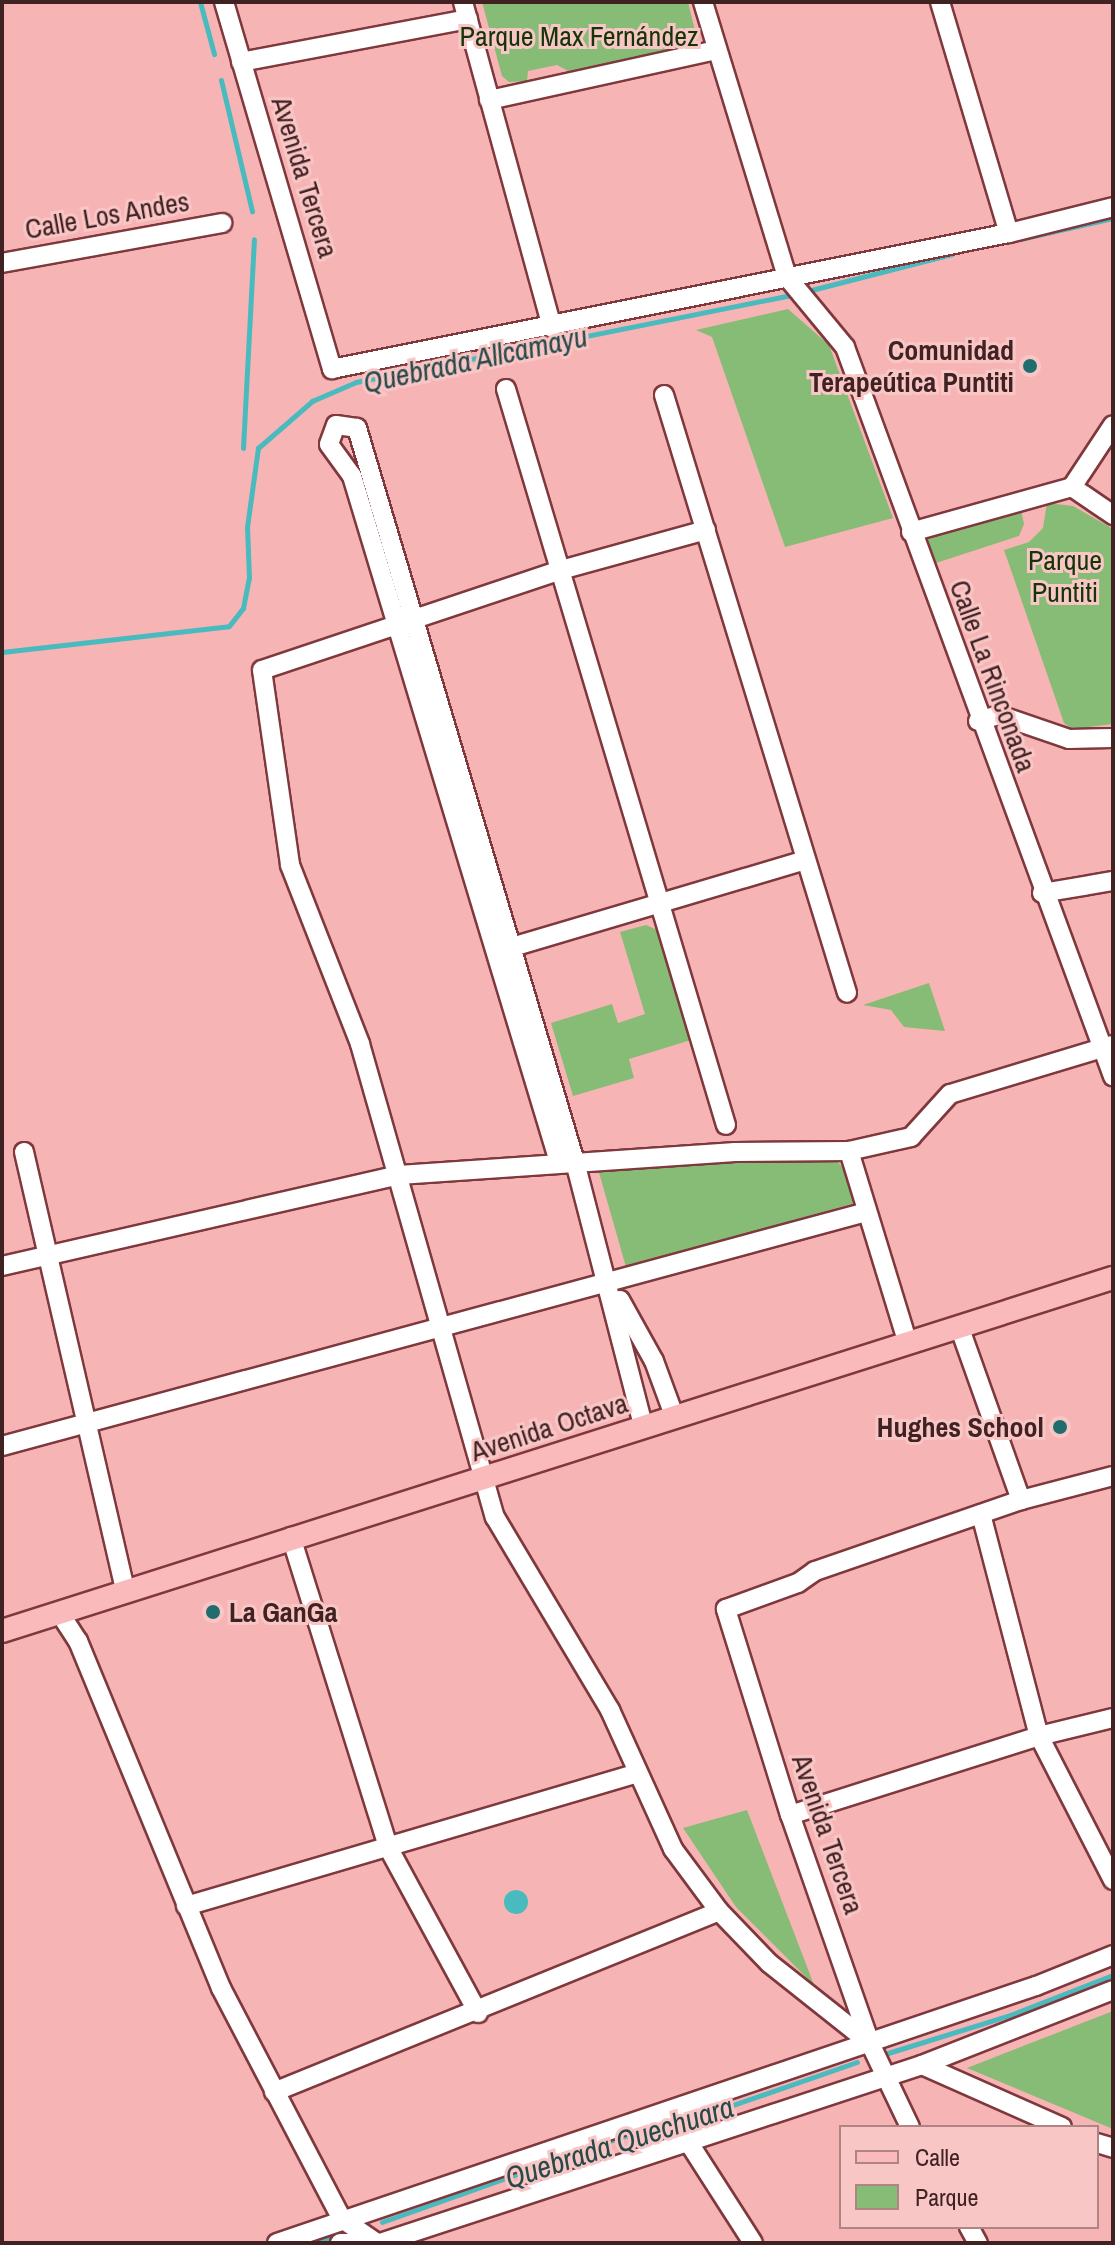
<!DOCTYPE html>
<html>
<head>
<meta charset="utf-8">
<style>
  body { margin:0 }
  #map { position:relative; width:1115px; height:2245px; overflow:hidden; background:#f7b4b5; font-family:"Archivo Narrow",sans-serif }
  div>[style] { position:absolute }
  .green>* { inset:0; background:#86bc75 }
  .water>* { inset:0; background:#49babe }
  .round { border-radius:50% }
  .stream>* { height:5px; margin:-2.5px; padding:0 2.5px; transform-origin:2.5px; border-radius:2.5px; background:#49babe }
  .roads { filter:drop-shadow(2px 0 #7f383c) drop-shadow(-2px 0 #7f383c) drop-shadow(0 2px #7f383c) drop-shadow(0 -2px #7f383c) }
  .minor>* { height:18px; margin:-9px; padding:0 9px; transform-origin:9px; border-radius:9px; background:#fff }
  .major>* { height:22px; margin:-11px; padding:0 11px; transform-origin:11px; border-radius:11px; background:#fab9bb }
  .dots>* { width:22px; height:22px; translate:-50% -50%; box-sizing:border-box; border:4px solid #f9c6c6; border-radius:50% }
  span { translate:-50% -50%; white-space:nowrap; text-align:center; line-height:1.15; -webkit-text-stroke:6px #f9c6c6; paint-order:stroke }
  .park-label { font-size:28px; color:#153508 }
  .street-label { font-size:28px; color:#412223 }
  .poi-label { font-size:28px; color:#412223; font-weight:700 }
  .right { translate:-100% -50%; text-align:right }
  .left { translate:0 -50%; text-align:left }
  .water-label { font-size:30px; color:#27494a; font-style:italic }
  .frame { position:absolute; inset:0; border:4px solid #412223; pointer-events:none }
  .legend { position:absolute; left:839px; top:2125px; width:260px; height:104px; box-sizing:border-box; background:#f9c6c6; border:2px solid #af8485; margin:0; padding:10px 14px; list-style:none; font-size:24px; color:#412223 }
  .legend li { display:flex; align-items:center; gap:16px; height:40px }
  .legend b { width:40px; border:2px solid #af8485 }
</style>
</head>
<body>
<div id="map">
  <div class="green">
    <div style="clip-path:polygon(482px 2px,688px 2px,697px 39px,684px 51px,572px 73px,557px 65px,528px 71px,527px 81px,509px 82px,502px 76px)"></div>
    <div style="clip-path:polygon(788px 309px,829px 345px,893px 518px,785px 547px,712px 337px,696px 330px)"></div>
    <div style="clip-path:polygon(1047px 503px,1073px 506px,1113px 529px,1113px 724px,1072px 729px,1064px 723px,1004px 550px,1029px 542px,1043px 528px)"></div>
    <div style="clip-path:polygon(1021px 510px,1024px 524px,1019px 536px,936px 563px,926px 538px)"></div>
    <div style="clip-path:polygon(646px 925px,657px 930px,691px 1040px,629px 1059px,634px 1078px,573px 1096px,551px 1023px,612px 1004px,618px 1023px,645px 1014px,620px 932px)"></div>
    <div style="clip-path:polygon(929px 983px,945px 1031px,904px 1027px,891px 1010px,863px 1005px)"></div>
    <div style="clip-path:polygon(835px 1159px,848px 1173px,855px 1203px,626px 1267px,598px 1169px)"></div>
    <div style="clip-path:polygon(747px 1810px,814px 1985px,736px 1907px,683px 1828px)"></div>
    <div style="clip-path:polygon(1113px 2011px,1113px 2129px,967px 2068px)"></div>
  </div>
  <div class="water">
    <div class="round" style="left:504px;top:1890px;width:24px;height:24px"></div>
  </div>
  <div class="stream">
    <div style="left:200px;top:2px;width:54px;rotate:74.9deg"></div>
    <div style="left:221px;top:80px;width:135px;rotate:76.7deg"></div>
    <div style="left:1020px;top:239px;width:95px;rotate:-12.7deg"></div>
    <div style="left:243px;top:448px;width:209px;rotate:-87deg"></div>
    <div style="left:2px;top:652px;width:228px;rotate:-6.5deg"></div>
    <div style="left:229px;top:626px;width:23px;rotate:-52deg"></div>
    <div style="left:243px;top:608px;width:31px;rotate:-79deg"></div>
    <div style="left:249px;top:578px;width:51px;rotate:-92.2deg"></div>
    <div style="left:247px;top:527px;width:80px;rotate:-82.1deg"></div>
    <div style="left:258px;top:448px;width:72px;rotate:-41deg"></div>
    <div style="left:312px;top:401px;width:48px;rotate:-23.4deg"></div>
    <div style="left:356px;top:382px;width:440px;rotate:-11.3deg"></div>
    <div style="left:788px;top:296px;width:169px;rotate:-14.4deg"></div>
    <div style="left:888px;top:2053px;width:131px;rotate:-17.3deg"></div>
    <div style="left:1013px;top:2014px;width:107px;rotate:-21.3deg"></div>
    <div style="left:382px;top:2222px;width:254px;rotate:-19.6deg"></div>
    <div style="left:621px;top:2137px;width:83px;rotate:-14.7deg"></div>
    <div style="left:701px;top:2116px;width:165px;rotate:-19.1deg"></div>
    <div style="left:316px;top:2243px;width:14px;rotate:-17deg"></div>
  </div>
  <div class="roads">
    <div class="minor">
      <div style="left:224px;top:2px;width:383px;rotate:73.6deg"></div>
      <div style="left:332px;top:369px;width:691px;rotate:-11.36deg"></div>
      <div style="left:1009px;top:233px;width:107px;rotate:-14deg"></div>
      <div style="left:463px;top:2px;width:338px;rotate:74.7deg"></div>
      <div style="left:703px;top:2px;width:288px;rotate:73deg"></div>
      <div style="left:787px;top:277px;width:91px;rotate:50.4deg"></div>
      <div style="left:845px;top:347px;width:777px;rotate:69.82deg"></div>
      <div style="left:940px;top:2px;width:241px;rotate:73.4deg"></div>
      <div style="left:241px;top:62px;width:231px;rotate:-10.7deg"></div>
      <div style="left:489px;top:100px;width:233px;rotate:-12.4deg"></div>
      <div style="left:2px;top:263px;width:224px;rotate:-10.3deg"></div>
      <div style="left:506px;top:389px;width:768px;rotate:73.36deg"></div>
      <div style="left:664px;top:395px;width:625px;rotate:72.98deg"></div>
      <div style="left:1072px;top:487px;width:50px;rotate:34.3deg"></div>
      <div style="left:706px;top:530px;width:150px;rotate:164.6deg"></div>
      <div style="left:561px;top:570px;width:315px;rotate:161.5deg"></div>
      <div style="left:262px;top:670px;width:197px;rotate:81.8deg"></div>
      <div style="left:290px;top:865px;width:192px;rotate:68.6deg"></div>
      <div style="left:360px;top:1044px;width:492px;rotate:74.1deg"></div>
      <div style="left:495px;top:1517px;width:225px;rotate:59.2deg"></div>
      <div style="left:610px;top:1710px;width:153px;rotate:65.6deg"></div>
      <div style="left:673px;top:1849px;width:77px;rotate:53.4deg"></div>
      <div style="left:719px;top:1911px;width:72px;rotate:46.1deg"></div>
      <div style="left:769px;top:1963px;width:129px;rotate:38.4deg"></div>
      <div style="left:911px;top:532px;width:167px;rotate:-15.6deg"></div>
      <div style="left:1072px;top:487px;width:74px;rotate:-56.5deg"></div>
      <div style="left:978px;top:721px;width:22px;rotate:-16deg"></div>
      <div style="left:999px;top:715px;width:74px;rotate:18.9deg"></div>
      <div style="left:1069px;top:739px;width:44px;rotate:-1.3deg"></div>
      <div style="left:1042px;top:893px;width:72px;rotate:-9.6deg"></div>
      <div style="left:502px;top:950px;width:317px;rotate:-16.5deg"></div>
      <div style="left:849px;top:1151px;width:199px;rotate:73deg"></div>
      <div style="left:24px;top:1152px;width:449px;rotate:77deg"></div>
      <div style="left:559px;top:1162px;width:717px;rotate:-106.79deg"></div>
      <div style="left:352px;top:476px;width:39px;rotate:-126deg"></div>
      <div style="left:329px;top:444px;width:20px;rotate:-70deg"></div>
      <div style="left:336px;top:425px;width:21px;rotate:8deg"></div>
      <div style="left:357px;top:428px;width:766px;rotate:73.46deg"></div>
      <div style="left:575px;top:1162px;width:275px;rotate:75.5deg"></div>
      <div style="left:2px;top:1266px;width:407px;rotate:-12.9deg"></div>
      <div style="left:399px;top:1175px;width:337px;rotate:-3.9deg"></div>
      <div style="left:735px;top:1152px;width:114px;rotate:-0.5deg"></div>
      <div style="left:849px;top:1151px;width:64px;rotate:-12.7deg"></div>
      <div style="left:911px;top:1137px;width:58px;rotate:-47.8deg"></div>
      <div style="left:950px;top:1094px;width:169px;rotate:-16.8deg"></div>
      <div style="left:620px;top:1300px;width:70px;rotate:60.9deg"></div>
      <div style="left:654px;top:1361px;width:61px;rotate:69.8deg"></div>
      <div style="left:959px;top:1326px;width:185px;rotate:70.4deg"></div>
      <div style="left:2px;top:1446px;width:895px;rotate:-15.15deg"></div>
      <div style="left:981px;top:1514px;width:229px;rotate:75.4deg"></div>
      <div style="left:1039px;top:1736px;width:162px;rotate:62.8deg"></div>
      <div style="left:291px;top:1537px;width:325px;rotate:72.6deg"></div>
      <div style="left:388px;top:1847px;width:189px;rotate:61.5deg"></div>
      <div style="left:59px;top:1612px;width:35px;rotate:57deg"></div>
      <div style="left:78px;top:1641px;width:375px;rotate:67.6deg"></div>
      <div style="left:221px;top:1988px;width:261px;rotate:62.4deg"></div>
      <div style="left:342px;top:2219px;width:42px;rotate:34.4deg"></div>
      <div style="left:790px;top:1815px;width:261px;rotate:-17.6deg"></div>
      <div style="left:1039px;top:1736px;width:76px;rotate:-13.7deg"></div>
      <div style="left:186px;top:1906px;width:468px;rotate:-16.4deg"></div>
      <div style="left:922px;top:2065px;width:153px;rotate:23.9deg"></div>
      <div style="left:274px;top:2092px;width:480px;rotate:-22.1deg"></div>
      <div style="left:910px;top:2127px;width:93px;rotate:-115.5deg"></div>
      <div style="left:870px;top:2043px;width:242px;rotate:-109.3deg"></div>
      <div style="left:790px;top:1815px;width:216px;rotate:-107.3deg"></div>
      <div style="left:726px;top:1609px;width:77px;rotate:-19.9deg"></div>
      <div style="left:798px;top:1583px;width:21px;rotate:-35deg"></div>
      <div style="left:815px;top:1571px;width:218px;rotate:-19deg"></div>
      <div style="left:1021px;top:1500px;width:95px;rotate:-14.6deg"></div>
      <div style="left:687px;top:2140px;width:122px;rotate:57.3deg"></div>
      <div style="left:1097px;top:2143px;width:17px;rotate:17deg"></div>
      <div style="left:969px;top:2227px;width:18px;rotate:61deg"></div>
      <div style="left:277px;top:2243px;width:801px;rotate:-18.71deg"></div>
      <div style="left:1036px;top:1986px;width:83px;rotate:-21.9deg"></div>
      <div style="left:340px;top:2243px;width:32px"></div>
      <div style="left:380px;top:2243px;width:570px;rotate:-18.18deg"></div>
      <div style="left:922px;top:2065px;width:205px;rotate:-21.4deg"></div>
    </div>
    <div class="major">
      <div style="left:2px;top:1631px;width:1166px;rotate:-17.63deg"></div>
    </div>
  </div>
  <div class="dots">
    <div style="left:1030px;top:366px;background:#206c6f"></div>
    <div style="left:1060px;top:1427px;background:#206c6f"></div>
    <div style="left:213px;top:1612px;background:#206c6f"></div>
  </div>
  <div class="park-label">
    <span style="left:579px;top:36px">Parque Max Fernández</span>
    <span style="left:1065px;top:576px">Parque<br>Puntiti</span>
  </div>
  <div class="street-label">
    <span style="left:305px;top:177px;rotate:73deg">Avenida Tercera</span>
    <span style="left:107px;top:215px;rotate:-10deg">Calle Los Andes</span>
    <span style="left:993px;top:676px;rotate:70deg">Calle La Rinconada</span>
    <span style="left:549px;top:1427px;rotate:-18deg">Avenida Octava</span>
    <span style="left:828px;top:1834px;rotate:71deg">Avenida Tercera</span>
  </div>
  <div class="poi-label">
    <span class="right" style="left:1014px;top:366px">Comunidad<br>Terapeútica Puntiti</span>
    <span class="right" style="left:1044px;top:1427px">Hughes School</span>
    <span class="left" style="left:229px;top:1612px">La GanGa</span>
  </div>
  <div class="water-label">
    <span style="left:475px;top:359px;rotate:-12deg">Quebrada Allcamayu</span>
    <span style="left:619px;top:2142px;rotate:-18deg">Quebrada Quechuara</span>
  </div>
  <div class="frame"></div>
  <ul class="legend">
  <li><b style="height:10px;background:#fab9bb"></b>Calle</li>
  <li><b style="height:22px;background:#86bc75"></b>Parque</li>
  </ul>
</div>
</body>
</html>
